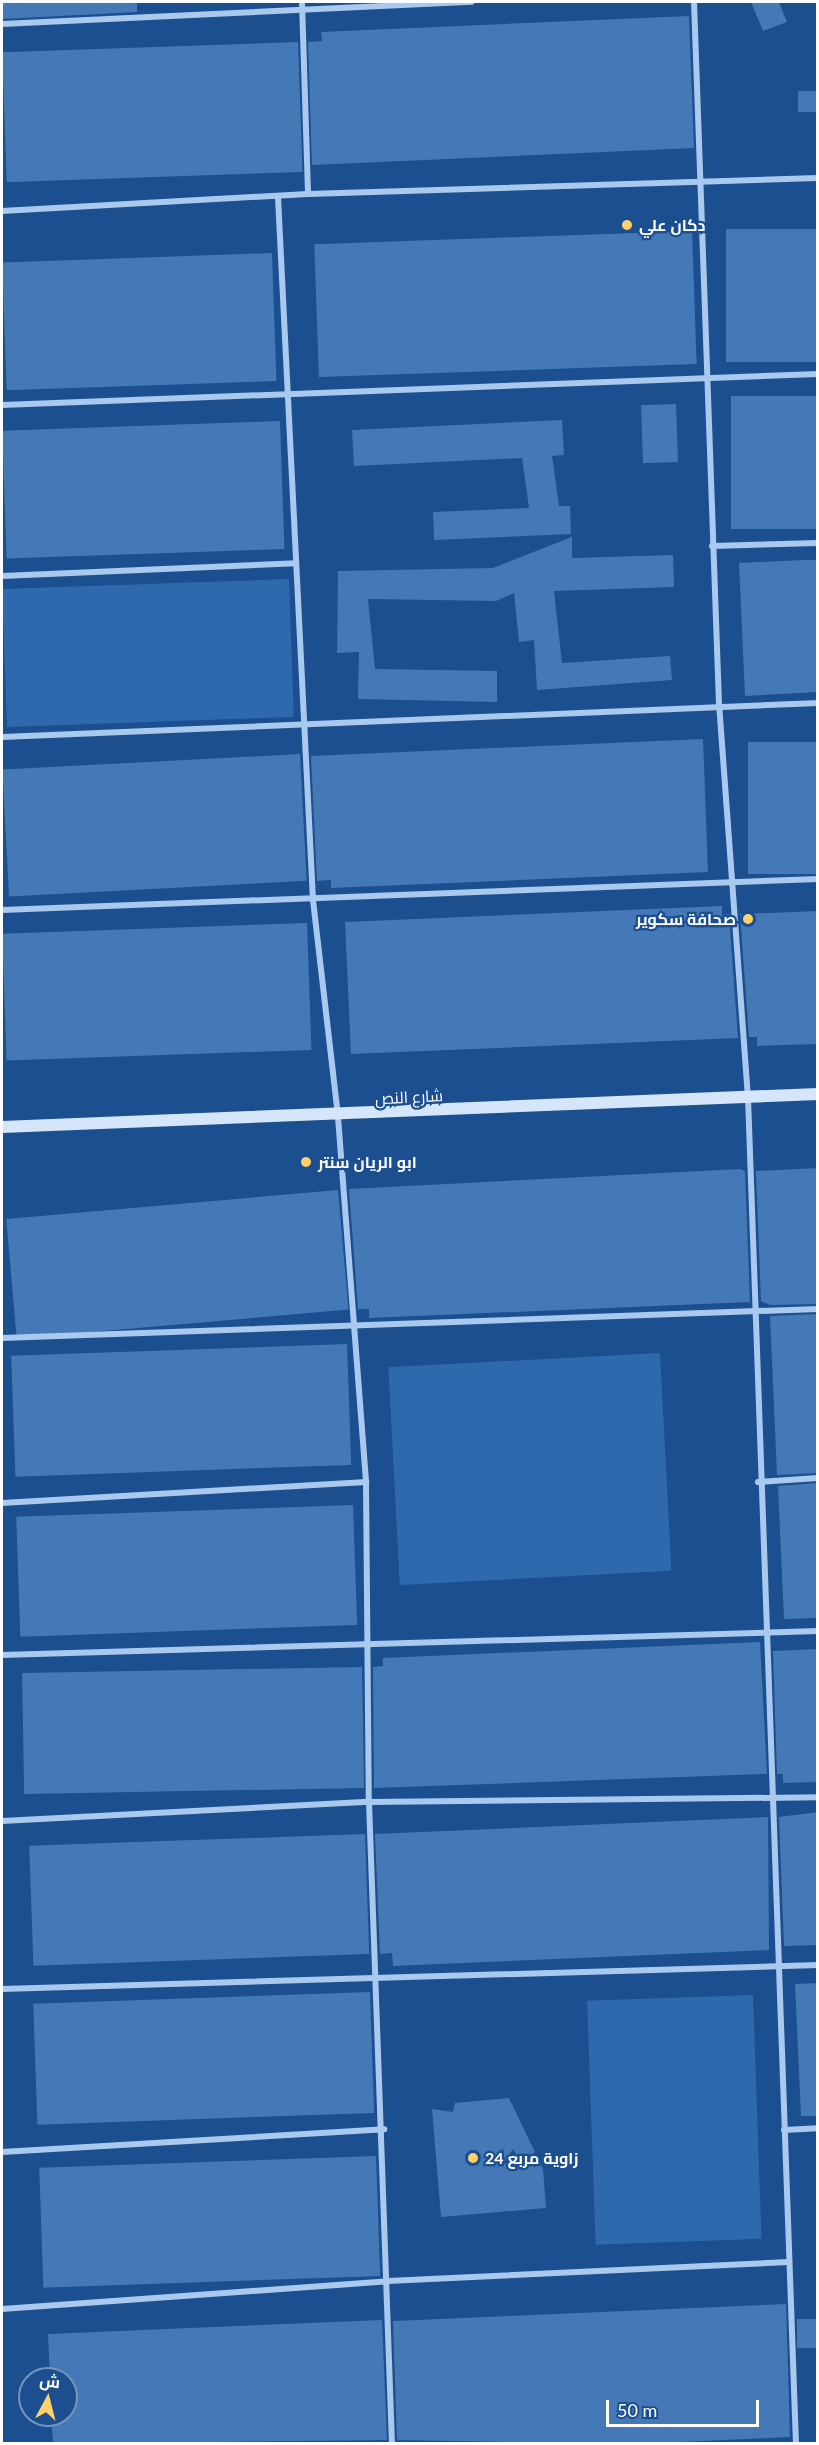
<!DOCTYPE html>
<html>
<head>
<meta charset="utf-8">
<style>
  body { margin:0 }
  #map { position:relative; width:819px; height:2445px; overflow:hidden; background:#1b4f8f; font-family:Lato,Cairo,sans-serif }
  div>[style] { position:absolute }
  .green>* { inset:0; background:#2e69ad; transform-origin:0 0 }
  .building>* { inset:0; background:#4478b7; transform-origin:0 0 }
  .street>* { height:6px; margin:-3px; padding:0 3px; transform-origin:3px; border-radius:3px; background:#a9c9ee }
  .secondary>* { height:12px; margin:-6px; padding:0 6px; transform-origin:6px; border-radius:6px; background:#d6e6fa }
  .dots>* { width:16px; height:16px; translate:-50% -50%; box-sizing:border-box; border:3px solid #1b4f8f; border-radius:50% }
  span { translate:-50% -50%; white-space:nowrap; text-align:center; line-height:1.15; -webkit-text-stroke:4.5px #1b4f8f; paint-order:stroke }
  .poi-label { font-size:16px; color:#fff; font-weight:700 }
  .left { translate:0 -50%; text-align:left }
  .right { translate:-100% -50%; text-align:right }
  .street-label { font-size:16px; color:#fff }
  .frame { position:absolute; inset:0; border:3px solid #fff; pointer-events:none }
  .north { position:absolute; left:18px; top:2367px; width:60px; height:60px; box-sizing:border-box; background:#1b4f8f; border:2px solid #7695bc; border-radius:50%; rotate:7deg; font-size:16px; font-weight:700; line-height:24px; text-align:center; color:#fff }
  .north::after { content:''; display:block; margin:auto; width:21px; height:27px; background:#ffd166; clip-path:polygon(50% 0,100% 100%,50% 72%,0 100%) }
  .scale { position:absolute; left:606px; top:2400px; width:153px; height:27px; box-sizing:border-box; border:3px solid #fff; border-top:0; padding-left:8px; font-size:18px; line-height:21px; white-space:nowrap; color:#fff; -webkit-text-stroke:4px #1b4f8f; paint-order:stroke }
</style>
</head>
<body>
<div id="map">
  <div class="green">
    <div style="left:289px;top:579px;width:138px;height:287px;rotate:88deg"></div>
    <div style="left:660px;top:1353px;width:218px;height:272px;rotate:87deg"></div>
    <div style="left:753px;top:1995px;width:244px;height:166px;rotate:88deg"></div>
  </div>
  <div class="building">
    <div style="clip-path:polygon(2px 2px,137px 2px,137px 12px,2px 19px)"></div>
    <div style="clip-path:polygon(751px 2px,779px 2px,787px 22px,763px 31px)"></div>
    <div style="clip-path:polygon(689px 16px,694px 148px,312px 165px,308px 42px,322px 41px,321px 32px)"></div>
    <div style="left:298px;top:42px;width:130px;height:296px;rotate:88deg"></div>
    <div style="left:818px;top:91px;width:21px;height:20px;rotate:90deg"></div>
    <div style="left:818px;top:229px;width:133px;height:92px;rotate:90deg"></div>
    <div style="left:692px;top:231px;width:133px;height:378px;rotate:88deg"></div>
    <div style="left:272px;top:253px;width:128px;height:270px;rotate:88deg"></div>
    <div style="left:818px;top:396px;width:133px;height:87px;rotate:90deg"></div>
    <div style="left:676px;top:404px;width:58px;height:35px;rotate:88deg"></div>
    <div style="clip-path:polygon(562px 420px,564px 455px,552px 456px,559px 506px,570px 506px,571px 534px,434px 540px,433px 512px,529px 508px,522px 458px,354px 466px,352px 430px)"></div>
    <div style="left:280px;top:421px;width:128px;height:278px;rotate:88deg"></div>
    <div style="clip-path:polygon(572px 537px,572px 558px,673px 555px,674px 587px,554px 591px,562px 663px,670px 656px,672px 680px,537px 690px,534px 640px,519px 642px,514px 593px,496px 601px,368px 599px,375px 669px,497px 671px,497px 702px,358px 699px,359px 652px,337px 653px,338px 571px,493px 568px)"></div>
    <div style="clip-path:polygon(802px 560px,818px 560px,818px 692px,745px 696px,739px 563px)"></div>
    <div style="clip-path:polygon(703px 739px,708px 872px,331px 888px,331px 880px,317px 881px,311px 756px)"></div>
    <div style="left:818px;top:742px;width:132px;height:70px;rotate:90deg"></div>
    <div style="left:300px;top:754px;width:127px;height:298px;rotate:87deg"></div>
    <div style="clip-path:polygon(722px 906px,722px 915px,729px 914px,738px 1038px,351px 1054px,345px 922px)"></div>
    <div style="clip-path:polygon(818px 911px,818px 1044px,757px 1046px,757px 1037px,749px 1037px,740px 914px)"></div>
    <div style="left:307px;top:923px;width:127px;height:305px;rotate:88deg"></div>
    <div style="clip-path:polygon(818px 1168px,818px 1304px,770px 1305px,761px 1301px,756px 1171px)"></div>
    <div style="clip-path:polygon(740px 1169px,745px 1171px,750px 1302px,369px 1318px,369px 1309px,358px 1309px,349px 1189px)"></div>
    <div style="left:338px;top:1190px;width:120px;height:333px;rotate:85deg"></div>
    <div style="clip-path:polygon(818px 1314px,818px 1473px,777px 1475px,770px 1316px)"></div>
    <div style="left:347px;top:1344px;width:121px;height:336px;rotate:88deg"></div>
    <div style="clip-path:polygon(818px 1483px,818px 1618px,784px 1619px,778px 1486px)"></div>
    <div style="left:353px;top:1505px;width:120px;height:337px;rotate:88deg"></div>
    <div style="clip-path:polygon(760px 1642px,767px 1774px,374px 1788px,373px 1667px,383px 1666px,383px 1658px)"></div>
    <div style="clip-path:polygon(818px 1649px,818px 1782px,783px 1783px,783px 1774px,777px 1774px,773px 1651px)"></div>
    <div style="left:362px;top:1667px;width:121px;height:340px;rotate:89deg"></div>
    <div style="clip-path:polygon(818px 1812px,818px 1945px,784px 1946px,779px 1817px)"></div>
    <div style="clip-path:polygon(768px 1817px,769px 1950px,393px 1966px,392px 1953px,380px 1954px,375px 1834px)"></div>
    <div style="left:365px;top:1834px;width:120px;height:336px;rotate:88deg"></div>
    <div style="clip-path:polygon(818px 1983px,818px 2116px,801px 2116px,795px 1984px)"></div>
    <div style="left:370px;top:1992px;width:121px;height:337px;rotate:88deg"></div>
    <div style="clip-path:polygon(509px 2098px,543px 2169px,546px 2208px,441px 2217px,432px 2109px,453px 2112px,455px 2103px)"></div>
    <div style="left:376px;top:2156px;width:120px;height:337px;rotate:88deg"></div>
    <div style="clip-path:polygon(786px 2304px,790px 2437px,636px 2444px,397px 2440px,393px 2321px)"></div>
    <div style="left:818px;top:2319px;width:29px;height:21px;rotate:90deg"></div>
    <div style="clip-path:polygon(382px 2320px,387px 2440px,53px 2444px,51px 2415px,66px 2415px,66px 2379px,50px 2379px,48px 2334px)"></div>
  </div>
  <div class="street">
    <div style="left:302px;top:2px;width:192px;rotate:88.2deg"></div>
    <div style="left:694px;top:2px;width:701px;rotate:87.96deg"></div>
    <div style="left:719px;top:703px;width:395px;rotate:85.8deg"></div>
    <div style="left:748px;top:1097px;width:1348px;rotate:87.96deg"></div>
    <div style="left:2px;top:24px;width:470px;rotate:-2.7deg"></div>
    <div style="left:278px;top:197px;width:704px;rotate:87.15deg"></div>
    <div style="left:313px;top:900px;width:218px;rotate:83.4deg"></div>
    <div style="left:338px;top:1117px;width:366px;rotate:85.6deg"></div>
    <div style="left:366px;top:1482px;width:320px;rotate:89.5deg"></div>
    <div style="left:369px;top:1802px;width:642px;rotate:87.95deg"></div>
    <div style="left:2px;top:211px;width:306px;rotate:-3.2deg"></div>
    <div style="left:308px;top:194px;width:510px;rotate:-1.8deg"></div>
    <div style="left:2px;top:405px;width:817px;rotate:-2.18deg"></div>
    <div style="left:712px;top:546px;width:106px;rotate:-1.6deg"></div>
    <div style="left:2px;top:576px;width:294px;rotate:-2.5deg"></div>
    <div style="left:2px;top:737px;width:817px;rotate:-2.39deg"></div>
    <div style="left:2px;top:910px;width:817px;rotate:-2.18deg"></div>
    <div style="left:2px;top:1338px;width:817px;rotate:-2.04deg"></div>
    <div style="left:758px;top:1482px;width:60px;rotate:-3.8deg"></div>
    <div style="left:2px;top:1503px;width:365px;rotate:-3.3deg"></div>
    <div style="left:2px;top:1655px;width:816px;rotate:-1.68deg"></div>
    <div style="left:2px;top:1821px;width:367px;rotate:-3deg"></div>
    <div style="left:369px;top:1802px;width:449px;rotate:-0.6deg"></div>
    <div style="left:2px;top:1989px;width:816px;rotate:-1.68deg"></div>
    <div style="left:784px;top:2130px;width:34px;rotate:-3deg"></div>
    <div style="left:2px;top:2152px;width:383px;rotate:-3.4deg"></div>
    <div style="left:2px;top:2309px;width:387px;rotate:-4.1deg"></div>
    <div style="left:388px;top:2281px;width:401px;rotate:-2.7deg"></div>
  </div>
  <div class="secondary">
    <div style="left:2px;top:1127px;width:817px;rotate:-2.32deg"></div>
  </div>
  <div class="dots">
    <div style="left:627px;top:225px;background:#ffd166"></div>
    <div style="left:748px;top:919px;background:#ffd166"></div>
    <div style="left:306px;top:1162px;background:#ffd166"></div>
    <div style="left:473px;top:2158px;background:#ffd166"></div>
  </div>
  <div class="poi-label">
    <span class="left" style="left:639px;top:225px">دكان علي</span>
    <span class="right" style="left:736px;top:919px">صحافة سكوير</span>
    <span class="left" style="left:318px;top:1162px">ابو الريان سنتر</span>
    <span class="left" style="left:485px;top:2158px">زاوية مربع 24</span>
  </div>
  <div class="street-label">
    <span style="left:409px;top:1097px;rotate:-3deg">شارع النص</span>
  </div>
  <div class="frame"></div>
  <div class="north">ش</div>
  <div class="scale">50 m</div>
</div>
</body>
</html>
